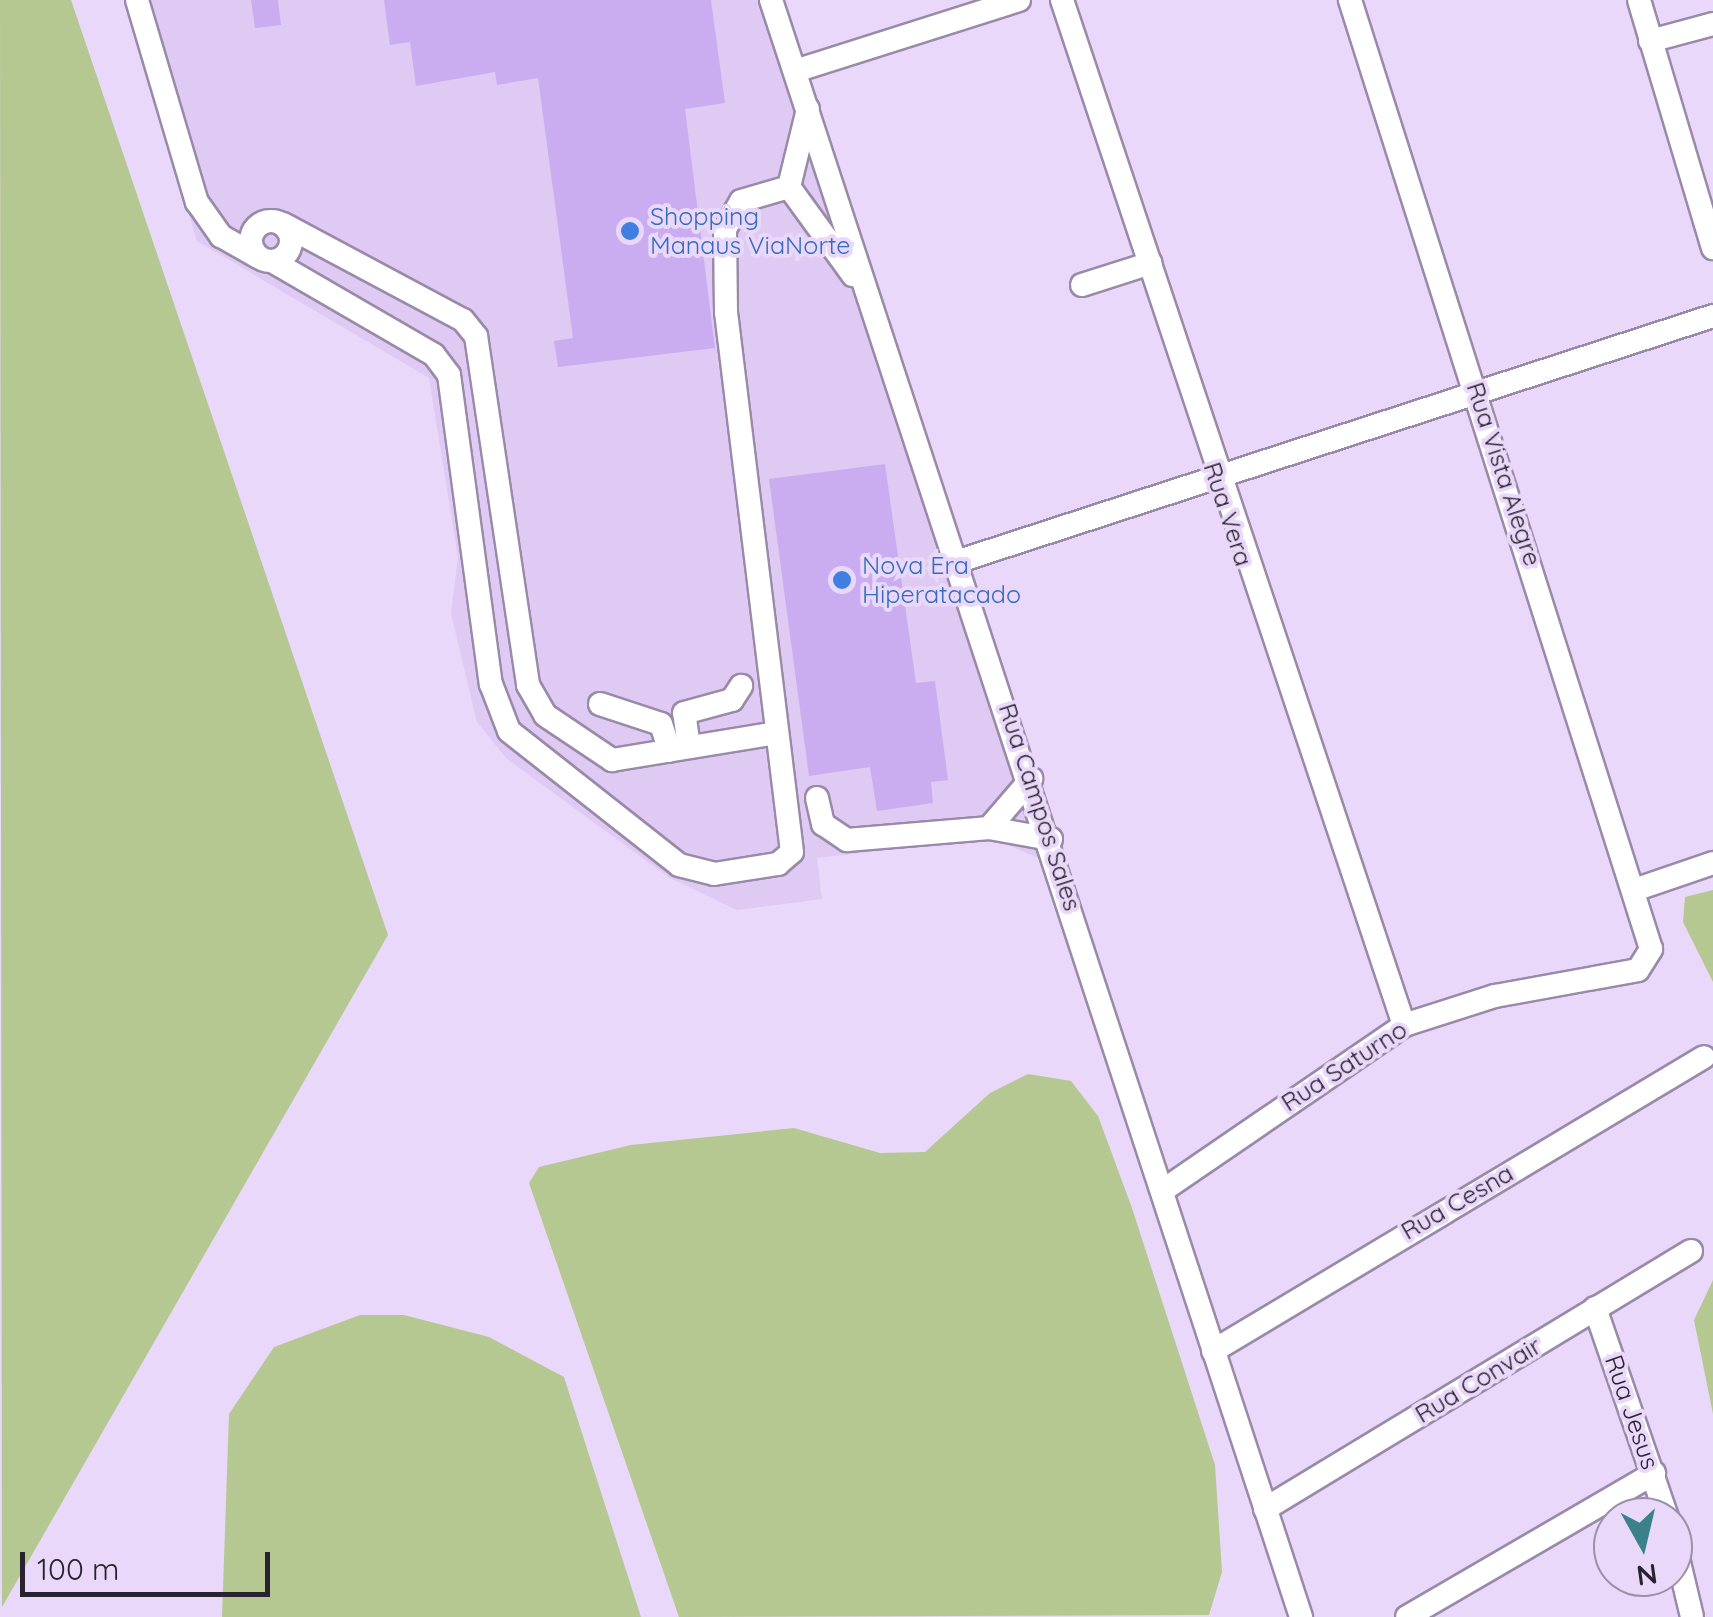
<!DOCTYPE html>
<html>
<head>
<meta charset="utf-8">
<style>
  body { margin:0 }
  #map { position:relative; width:1713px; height:1617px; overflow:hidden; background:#e9d8f9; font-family:Quicksand,sans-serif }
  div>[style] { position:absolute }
  .built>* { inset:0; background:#decaf2 }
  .green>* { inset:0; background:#b5c891 }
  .building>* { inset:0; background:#caadf0 }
  .roads { filter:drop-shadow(2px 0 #9a8aa9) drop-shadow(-2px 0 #9a8aa9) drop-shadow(0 2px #9a8aa9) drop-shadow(0 -2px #9a8aa9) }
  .minor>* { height:22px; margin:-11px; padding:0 11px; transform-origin:11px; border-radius:11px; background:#fff }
  .minor>.ring { margin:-11px; padding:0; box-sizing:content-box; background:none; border:22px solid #fff; border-radius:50% }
  .dots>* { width:28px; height:28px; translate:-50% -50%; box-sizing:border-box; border:5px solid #e9d8f9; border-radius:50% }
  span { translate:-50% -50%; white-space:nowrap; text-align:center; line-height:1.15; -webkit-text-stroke:8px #e9d8f9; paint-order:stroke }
  .shop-label { font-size:25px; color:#366cbe }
  .left { translate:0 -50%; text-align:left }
  .street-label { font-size:25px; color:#29222f }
  .north { position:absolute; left:1593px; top:1497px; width:100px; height:100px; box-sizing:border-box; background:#e9d8f9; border:2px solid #9c8fa8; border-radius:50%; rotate:172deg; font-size:28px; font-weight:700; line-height:40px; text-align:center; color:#29222f }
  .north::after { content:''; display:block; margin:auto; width:35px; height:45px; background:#3a8189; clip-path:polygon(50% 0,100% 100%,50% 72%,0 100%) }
  .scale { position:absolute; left:20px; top:1552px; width:250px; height:45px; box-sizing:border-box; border:5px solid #29222f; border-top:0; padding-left:12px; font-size:30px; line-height:35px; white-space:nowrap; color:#29222f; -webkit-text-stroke:8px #e9d8f9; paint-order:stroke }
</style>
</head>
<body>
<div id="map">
  <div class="built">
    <div style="clip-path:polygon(123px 0,760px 0,1045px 861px,992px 838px,817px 858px,822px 899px,737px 910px,670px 878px,507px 759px,477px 722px,451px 614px,458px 557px,429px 378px,197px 241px)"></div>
  </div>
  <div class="green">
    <div style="clip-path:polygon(0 0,71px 0,388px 935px,2px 1607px)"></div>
    <div style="clip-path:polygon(1713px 890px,1713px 982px,1683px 922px,1685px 897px)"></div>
    <div style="clip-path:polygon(1028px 1074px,1071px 1081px,1098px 1116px,1132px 1208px,1215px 1465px,1222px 1572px,1209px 1615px,679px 1617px,529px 1183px,539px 1167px,631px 1145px,794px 1128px,880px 1153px,925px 1152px,990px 1093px)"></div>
    <div style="clip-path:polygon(1713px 1280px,1713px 1414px,1694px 1320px)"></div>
    <div style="clip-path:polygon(360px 1315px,404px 1315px,489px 1337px,564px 1377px,641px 1617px,222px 1617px,229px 1414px,274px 1347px)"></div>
  </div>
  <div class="building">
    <div style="clip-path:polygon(251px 0,278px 0,281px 25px,255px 28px)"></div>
    <div style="clip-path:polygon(384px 0,711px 0,725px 103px,685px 109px,715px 348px,558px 367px,554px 341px,573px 338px,538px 78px,497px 85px,495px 72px,416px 86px,410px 42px,390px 45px)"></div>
    <div style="clip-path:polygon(885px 464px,916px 683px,935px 681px,948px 780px,931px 782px,933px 803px,877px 811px,870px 767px,809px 776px,769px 479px)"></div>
  </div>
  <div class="roads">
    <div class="minor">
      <div style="left:137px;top:0;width:211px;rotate:73.5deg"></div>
      <div style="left:197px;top:202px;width:42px;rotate:54.8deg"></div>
      <div style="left:221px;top:236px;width:43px;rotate:29.6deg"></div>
      <div style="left:771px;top:0;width:1702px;rotate:71.85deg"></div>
      <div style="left:1062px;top:0;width:1081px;rotate:71.55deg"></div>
      <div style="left:1639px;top:0;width:259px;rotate:73.4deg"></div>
      <div style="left:1650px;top:41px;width:65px;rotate:-15.1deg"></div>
      <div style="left:795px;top:71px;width:235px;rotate:-17.6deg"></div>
      <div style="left:808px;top:109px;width:80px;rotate:103.7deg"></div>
      <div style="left:789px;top:187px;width:109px;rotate:54deg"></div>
      <div class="ring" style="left:251px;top:221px;width:18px;height:18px"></div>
      <div style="left:283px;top:224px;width:204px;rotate:28.1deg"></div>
      <div style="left:463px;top:320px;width:21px;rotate:51deg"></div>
      <div style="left:476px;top:336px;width:353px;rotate:81.5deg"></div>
      <div style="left:528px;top:685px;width:34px;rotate:60deg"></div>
      <div style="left:545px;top:715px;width:81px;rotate:33.9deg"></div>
      <div style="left:612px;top:760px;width:166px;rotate:-9.3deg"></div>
      <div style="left:272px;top:261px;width:187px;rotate:30.1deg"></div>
      <div style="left:434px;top:355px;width:25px;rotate:53deg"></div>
      <div style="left:449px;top:375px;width:312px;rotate:82.3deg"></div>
      <div style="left:491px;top:684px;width:50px;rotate:69deg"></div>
      <div style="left:509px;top:731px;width:216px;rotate:38.2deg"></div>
      <div style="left:679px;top:865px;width:36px;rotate:14deg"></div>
      <div style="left:714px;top:874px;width:65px;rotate:-8.9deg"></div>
      <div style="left:778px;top:864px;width:18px;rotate:-41deg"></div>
      <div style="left:792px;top:852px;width:544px;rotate:-96.97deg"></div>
      <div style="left:726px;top:312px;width:83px;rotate:-90.7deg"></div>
      <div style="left:725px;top:229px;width:32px;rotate:-60deg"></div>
      <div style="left:741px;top:201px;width:50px;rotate:-16.3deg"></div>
      <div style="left:1082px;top:285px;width:72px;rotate:-17.7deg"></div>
      <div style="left:959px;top:561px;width:793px;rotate:-18deg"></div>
      <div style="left:600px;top:704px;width:64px;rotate:18.2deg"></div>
      <div style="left:661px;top:724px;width:28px;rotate:72deg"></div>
      <div style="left:689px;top:747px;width:34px;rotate:-98deg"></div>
      <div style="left:684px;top:713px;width:50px;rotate:-15.2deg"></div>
      <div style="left:732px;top:700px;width:17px;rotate:-57deg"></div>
      <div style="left:817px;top:798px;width:27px;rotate:77deg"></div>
      <div style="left:823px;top:824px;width:29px;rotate:34deg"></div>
      <div style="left:847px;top:840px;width:143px;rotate:-4.8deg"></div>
      <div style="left:989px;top:828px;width:63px;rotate:10.1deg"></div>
      <div style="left:989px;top:828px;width:65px;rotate:-49.4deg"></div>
      <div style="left:1634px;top:890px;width:83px;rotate:-18.9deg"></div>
      <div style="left:1162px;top:1191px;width:293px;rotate:-34.4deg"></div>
      <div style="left:1404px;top:1025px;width:96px;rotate:-17.7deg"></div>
      <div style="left:1495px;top:996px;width:145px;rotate:-10.3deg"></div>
      <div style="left:1638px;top:970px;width:25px;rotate:-58deg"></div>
      <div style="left:1651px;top:949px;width:996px;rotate:-107.6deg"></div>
      <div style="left:1595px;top:1308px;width:221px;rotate:71deg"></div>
      <div style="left:1213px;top:1351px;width:572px;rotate:-30.91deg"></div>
      <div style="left:1265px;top:1509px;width:498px;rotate:-31.2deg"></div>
      <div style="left:1673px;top:1537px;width:82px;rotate:76.6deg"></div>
      <div style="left:1407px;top:1617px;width:286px;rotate:-30.2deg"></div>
    </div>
  </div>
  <div class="dots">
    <div style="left:630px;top:231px;background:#3f7fe0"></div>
    <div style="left:842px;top:580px;background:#3f7fe0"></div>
  </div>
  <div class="shop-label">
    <span class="left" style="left:650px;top:231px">Shopping<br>Manaus ViaNorte</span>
    <span class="left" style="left:862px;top:580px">Nova Era<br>Hiperatacado</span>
  </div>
  <div class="street-label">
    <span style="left:1504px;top:474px;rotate:72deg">Rua Vista Alegre</span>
    <span style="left:1228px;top:514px;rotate:72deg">Rua Vera</span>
    <span style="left:1040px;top:807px;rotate:72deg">Rua Campos Sales</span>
    <span style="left:1344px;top:1066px;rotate:-33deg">Rua Saturno</span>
    <span style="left:1457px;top:1202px;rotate:-30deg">Rua Cesna</span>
    <span style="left:1478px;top:1380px;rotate:-31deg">Rua Convair</span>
    <span style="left:1632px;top:1412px;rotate:71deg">Rua Jesus</span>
  </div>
  <div class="north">N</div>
  <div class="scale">100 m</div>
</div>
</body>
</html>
